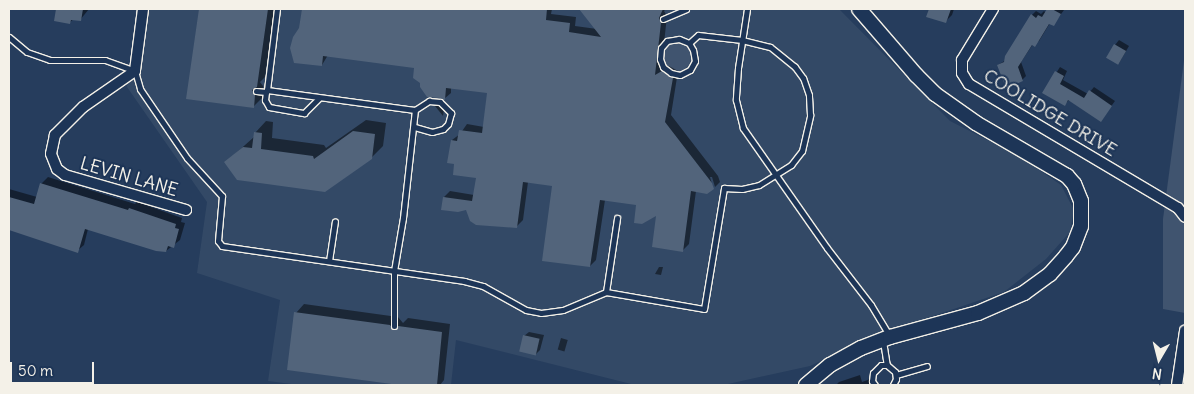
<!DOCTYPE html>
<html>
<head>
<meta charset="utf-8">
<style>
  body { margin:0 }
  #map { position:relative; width:1194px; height:394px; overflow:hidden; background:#263d5d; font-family:Delius,sans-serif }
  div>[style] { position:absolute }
  .built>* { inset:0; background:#334966 }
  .green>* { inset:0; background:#40546f }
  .round { border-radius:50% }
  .shadow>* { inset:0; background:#0007; transform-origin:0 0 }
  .building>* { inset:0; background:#52647b; transform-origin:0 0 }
  .roads { filter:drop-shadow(1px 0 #f4f1e8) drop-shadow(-1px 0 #f4f1e8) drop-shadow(0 1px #f4f1e8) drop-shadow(0 -1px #f4f1e8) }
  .service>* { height:5px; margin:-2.5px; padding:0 2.5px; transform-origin:2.5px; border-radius:2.5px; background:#1d3557 }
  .minor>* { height:10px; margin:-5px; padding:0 5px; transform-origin:5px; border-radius:5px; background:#1d3557 }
  .tertiary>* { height:14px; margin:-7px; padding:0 7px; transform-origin:7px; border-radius:7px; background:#1d3557 }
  span { translate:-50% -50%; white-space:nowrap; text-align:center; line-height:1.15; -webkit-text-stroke:4px #1d3557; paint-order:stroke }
  .street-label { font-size:18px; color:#f4f1e8 }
  .frame { position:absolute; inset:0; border:10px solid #f4f1e8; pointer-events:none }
  .north { position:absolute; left:1134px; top:334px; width:50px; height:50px; -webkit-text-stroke:4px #1d3557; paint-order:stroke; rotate:188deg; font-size:14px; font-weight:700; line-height:20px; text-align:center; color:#f4f1e8 }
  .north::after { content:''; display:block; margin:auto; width:18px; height:22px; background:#f4f1e8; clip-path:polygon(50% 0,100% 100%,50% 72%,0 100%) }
  .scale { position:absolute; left:10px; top:362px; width:84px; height:22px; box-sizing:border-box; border:2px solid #f4f1e8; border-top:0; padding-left:6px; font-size:15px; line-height:18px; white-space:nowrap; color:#f4f1e8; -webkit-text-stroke:4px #1d3557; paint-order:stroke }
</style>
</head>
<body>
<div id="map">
  <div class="built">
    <div style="clip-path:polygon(136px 9px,839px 9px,950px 121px,1019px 156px,1061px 185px,1074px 210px,1070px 232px,1046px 259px,1004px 292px,874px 336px,810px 366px,728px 384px,635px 385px,456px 340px,451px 385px,299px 385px,268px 381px,280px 300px,197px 273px,207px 202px,127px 87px)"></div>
  </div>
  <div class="green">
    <div class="round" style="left:663px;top:43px;width:28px;height:28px"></div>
    <div style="clip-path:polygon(1185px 53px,1185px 313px,1163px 309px,1163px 219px)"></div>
  </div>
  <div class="shadow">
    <div style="clip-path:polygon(57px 9px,89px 9px,80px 20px,74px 19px,70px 22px,55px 20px)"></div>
    <div style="clip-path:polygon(200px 9px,274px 9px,265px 77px,260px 82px,263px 86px,262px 98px,253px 107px,187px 98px)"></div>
    <div style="clip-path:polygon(304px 9px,552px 9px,551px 14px,576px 17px,575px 26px,597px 29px,581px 9px,666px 9px,664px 11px,667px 16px,661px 70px,669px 66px,678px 71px,671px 115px,718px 176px,720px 182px,715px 187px,712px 177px,710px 177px,713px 188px,696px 191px,689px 244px,683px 250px,657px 213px,638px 204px,605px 200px,596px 260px,590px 266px,554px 185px,528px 182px,523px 220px,516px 227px,444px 197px,450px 191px,474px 195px,477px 177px,456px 163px,452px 140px,460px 134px,467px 124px,484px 127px,489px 91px,451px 87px,451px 93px,444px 99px,422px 82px,416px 67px,328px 55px,322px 65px,300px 29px)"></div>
    <div style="clip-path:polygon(930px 9px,954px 9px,952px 15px,945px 22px,928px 16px)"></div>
    <div style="clip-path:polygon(1048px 9px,1064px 10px,1053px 25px,1050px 23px,1039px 41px,1033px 44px,1021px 62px,1026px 76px,1022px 80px,998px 65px,1006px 60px,1032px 15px,1036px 11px,1041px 14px,1044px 11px,1046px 13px)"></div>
    <div style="clip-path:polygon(1119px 40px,1129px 46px,1119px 63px,1115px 45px)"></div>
    <div style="clip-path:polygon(1060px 67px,1067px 71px,1063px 80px,1088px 94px,1094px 87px,1115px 101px,1101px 120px,1069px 100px,1065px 104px,1044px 92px)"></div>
    <div style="clip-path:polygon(436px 105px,444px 109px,443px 116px,435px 106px)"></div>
    <div style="clip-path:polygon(366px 120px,386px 123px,383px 146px,371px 158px,226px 162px,254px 137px,255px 133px,266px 121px,273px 122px,272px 138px,324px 145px,326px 148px)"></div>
    <div style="clip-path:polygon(48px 177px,135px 204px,137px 202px,182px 218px,181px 222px,185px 223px,180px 240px,166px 251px,88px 229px,84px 245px,77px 251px,9px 229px,9px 189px,37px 197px,41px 184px)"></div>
    <div style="clip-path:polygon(659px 267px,663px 267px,661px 275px,655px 274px)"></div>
    <div style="clip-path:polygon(304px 304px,398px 317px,403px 323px,408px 318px,450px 324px,444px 380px,440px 385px,409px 385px,288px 369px,296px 313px)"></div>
    <div style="clip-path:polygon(529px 332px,544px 335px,540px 350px,536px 354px,524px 336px)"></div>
    <div style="left:561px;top:338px;width:7px;height:12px;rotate:16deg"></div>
    <div style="clip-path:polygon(860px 375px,862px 382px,873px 378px,875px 385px,836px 385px,839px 382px)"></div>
  </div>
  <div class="building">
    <div style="clip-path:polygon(56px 9px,83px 9px,81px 21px,71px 20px,70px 24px,54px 21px)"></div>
    <div style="clip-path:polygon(199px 9px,268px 9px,257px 87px,252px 90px,255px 95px,254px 108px,186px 99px)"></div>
    <div style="clip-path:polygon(302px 9px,547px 9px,546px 20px,570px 23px,569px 32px,601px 37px,579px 9px,663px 9px,659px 18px,661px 23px,655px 75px,662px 71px,673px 78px,665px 122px,712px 183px,714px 189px,707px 194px,691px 191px,683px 252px,652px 247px,656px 216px,642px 224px,634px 223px,636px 205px,600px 200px,590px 267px,542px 261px,552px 186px,523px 182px,517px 228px,476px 225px,470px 221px,466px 210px,458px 212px,441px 210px,443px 197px,472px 201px,476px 178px,453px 175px,454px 164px,447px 163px,451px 140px,457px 141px,459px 130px,482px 133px,487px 93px,446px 88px,445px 100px,440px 98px,427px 97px,420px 87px,420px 83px,413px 78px,414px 68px,323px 56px,322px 66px,294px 63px,290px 48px,293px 37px,299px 28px)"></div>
    <div style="clip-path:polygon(929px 9px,951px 9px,946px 23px,926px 17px)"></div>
    <div style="clip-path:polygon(1047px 9px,1052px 9px,1061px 14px,1054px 26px,1049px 24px,1035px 47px,1032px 45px,1018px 67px,1023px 81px,1006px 88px,997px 65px,1004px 62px,1005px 56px,1031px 14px,1036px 18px,1038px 15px,1042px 17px)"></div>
    <div style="left:1114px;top:44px;width:14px;height:16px;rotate:30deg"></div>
    <div style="clip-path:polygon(1055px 71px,1064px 76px,1060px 84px,1084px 98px,1089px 90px,1112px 106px,1101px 122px,1068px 100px,1065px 106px,1042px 93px)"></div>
    <div style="clip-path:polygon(353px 131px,375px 134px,372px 159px,325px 192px,237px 180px,224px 162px,243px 147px,252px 148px,254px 132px,262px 133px,261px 149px,313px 156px,314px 159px)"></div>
    <div style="clip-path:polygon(40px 183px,128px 210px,129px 208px,176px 224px,175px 228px,179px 229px,174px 248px,168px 246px,166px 252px,156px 251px,85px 229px,78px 253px,9px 230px,9px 197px,34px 204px)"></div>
    <div style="clip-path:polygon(294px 312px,390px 325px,394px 330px,398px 326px,442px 332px,437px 385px,399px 385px,287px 370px)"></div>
    <div style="left:523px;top:335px;width:17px;height:17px;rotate:13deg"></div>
  </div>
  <div class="roads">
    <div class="service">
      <div style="left:747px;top:9px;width:60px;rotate:98.7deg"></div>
      <div style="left:738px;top:68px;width:32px;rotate:94deg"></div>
      <div style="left:736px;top:100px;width:29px;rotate:76deg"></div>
      <div style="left:743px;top:128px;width:146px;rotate:55deg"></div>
      <div style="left:827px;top:248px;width:72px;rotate:52.3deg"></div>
      <div style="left:871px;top:305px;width:35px;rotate:59deg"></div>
      <div style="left:663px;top:19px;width:25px;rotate:-23deg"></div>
      <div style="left:9px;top:37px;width:23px;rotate:40deg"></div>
      <div style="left:27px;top:52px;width:24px;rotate:19deg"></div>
      <div style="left:50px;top:60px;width:55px"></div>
      <div style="left:105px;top:60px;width:32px;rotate:20deg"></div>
      <div style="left:135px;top:71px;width:19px;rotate:74deg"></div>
      <div style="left:140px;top:89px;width:83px;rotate:55.7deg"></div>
      <div style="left:187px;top:158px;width:52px;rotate:47.4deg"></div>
      <div style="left:222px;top:196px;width:45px;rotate:95.1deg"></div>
      <div style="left:218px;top:241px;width:6px;rotate:51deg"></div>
      <div style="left:222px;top:246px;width:245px;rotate:8.2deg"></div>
      <div style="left:464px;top:281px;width:20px;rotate:15deg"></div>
      <div style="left:483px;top:286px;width:49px;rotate:29.2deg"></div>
      <div style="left:526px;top:310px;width:15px;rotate:11deg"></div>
      <div style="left:541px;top:313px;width:22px;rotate:-8deg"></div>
      <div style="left:563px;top:310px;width:47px;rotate:-22.7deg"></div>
      <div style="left:606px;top:292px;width:99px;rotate:9.8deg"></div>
      <div style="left:704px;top:309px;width:123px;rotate:-80.6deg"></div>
      <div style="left:724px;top:188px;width:18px;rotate:3deg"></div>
      <div style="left:742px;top:189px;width:17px;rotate:-13deg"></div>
      <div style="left:759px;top:185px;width:38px;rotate:-32deg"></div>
      <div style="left:791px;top:165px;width:18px;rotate:-52deg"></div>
      <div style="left:802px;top:151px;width:37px;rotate:-77deg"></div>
      <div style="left:810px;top:115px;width:20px;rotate:-93deg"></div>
      <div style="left:809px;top:95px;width:18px;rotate:-109deg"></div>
      <div style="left:803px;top:78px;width:14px;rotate:-126deg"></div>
      <div style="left:795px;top:67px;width:32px;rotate:-141deg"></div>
      <div style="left:770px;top:47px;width:29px;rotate:-166deg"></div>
      <div style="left:742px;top:40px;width:44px;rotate:-173.5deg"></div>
      <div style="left:698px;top:35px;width:12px;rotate:138deg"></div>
      <div style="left:689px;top:43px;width:11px;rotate:-158deg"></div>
      <div style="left:679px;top:39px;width:12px;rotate:171deg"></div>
      <div style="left:667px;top:41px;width:9px;rotate:131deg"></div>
      <div style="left:661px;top:48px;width:11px;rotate:95deg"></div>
      <div style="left:660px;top:59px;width:9px;rotate:69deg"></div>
      <div style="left:663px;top:67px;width:10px;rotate:37deg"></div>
      <div style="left:671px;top:73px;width:9px;rotate:13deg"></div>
      <div style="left:680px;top:75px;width:11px;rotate:-27deg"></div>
      <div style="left:690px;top:70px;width:10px;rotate:-61deg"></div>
      <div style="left:695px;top:61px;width:11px;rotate:-100deg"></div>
      <div style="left:693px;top:50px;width:8px;rotate:-120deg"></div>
      <div style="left:267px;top:90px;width:82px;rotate:-83deg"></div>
      <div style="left:256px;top:91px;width:10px;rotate:6deg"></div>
      <div style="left:266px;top:92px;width:2px;rotate:-63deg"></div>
      <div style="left:267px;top:90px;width:149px;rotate:7.7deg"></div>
      <div style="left:415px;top:110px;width:17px;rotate:-33deg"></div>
      <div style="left:429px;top:101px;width:11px;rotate:5deg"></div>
      <div style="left:440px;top:102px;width:16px;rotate:45deg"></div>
      <div style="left:451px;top:113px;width:11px;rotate:105deg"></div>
      <div style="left:448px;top:124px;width:7px;rotate:135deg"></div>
      <div style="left:443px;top:129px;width:11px;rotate:165deg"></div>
      <div style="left:432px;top:132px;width:19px;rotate:-164deg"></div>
      <div style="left:266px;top:92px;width:8px;rotate:97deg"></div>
      <div style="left:265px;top:100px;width:8px;rotate:60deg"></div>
      <div style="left:269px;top:107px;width:36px;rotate:10deg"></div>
      <div style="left:304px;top:113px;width:21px;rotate:-45deg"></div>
      <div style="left:329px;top:261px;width:40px;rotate:-81.5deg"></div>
      <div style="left:606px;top:292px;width:75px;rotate:-81.5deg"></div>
      <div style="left:394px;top:326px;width:55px;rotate:-90deg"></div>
      <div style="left:394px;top:271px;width:54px;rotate:-80.4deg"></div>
      <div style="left:403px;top:218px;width:109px;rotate:-83.7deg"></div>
      <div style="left:883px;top:341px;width:24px;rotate:81deg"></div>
      <div style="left:896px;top:375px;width:32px;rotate:-16deg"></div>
      <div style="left:875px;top:385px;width:5px;rotate:-127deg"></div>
      <div style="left:872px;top:381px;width:8px;rotate:-83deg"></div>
      <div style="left:873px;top:373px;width:11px;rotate:-45deg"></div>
      <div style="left:881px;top:365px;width:6px"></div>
      <div style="left:887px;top:365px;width:11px;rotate:41deg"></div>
      <div style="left:895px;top:372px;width:7px;rotate:82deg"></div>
      <div style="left:896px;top:379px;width:7px;rotate:117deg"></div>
    </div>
    <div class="minor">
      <div style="left:143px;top:9px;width:63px;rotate:97.4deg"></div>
      <div style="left:135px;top:71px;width:63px;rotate:145.3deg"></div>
      <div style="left:83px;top:107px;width:40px;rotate:135deg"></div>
      <div style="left:55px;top:135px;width:19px;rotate:102deg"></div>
      <div style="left:51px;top:154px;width:16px;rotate:68deg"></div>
      <div style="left:57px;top:169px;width:10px;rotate:37deg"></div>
      <div style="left:65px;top:175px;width:126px;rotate:16.1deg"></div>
      <div style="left:993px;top:9px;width:60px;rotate:121.3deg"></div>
      <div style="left:962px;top:60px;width:13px;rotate:90deg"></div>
      <div style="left:962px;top:73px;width:13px;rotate:58deg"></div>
      <div style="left:969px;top:84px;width:243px;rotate:30.7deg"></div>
      <div style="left:1178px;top:208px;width:11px;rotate:52deg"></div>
      <div style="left:1177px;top:385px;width:55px;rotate:-81.6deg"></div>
    </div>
    <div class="tertiary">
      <div style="left:806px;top:385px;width:31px;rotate:-40deg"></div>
      <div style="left:830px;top:365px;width:35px;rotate:-29deg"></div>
      <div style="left:861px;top:348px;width:31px;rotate:-21deg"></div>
      <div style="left:890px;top:337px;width:91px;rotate:-15.3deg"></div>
      <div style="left:978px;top:313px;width:50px;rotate:-23.5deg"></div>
      <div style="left:1024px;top:293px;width:32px;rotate:-36deg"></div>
      <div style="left:1050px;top:274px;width:24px;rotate:-48deg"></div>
      <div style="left:1066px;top:256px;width:11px;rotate:-52deg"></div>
      <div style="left:1073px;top:247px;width:22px;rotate:-69deg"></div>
      <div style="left:1081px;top:226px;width:25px;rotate:-90deg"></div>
      <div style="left:1081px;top:201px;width:18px;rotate:-112deg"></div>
      <div style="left:1074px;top:184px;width:11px;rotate:-131deg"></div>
      <div style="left:1067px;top:176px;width:105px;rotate:-149.8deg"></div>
      <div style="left:976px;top:123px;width:50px;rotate:-144.7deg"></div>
      <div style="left:935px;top:94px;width:27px;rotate:-135deg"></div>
      <div style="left:916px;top:75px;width:87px;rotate:-130.8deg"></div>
    </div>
  </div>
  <div class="street-label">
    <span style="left:1050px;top:113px;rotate:31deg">COOLIDGE DRIVE</span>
    <span style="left:129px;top:177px;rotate:16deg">LEVIN LANE</span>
  </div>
  <div class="frame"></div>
  <div class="north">N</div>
  <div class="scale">50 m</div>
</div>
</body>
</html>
